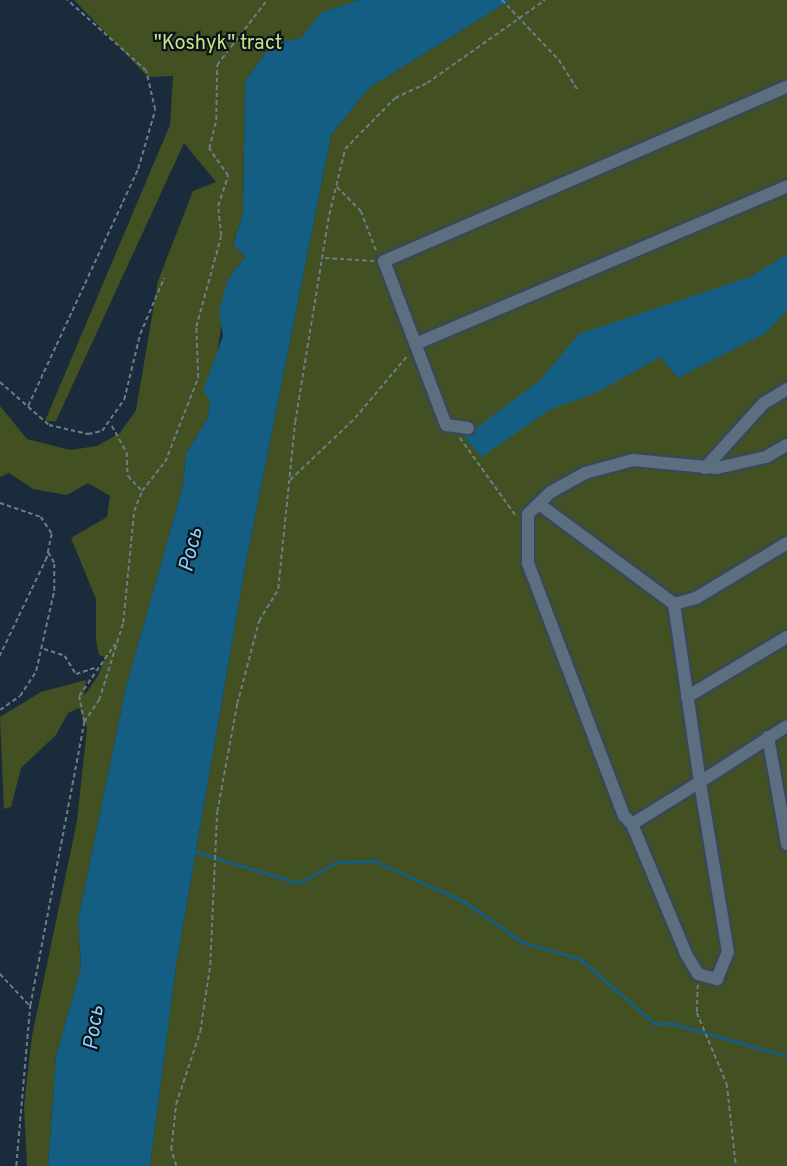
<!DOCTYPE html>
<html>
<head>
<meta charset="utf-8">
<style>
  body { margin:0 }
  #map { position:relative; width:787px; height:1166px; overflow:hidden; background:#1a2c3b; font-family:Overpass,sans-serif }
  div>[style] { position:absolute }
  .green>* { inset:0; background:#425022 }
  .water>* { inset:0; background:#155e83 }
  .stream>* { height:3px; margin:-1.5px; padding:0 1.5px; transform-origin:1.5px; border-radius:1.5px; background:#155e83 }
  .path>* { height:1.5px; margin-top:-0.75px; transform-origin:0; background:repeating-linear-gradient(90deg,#6d7c89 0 4.5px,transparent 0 7.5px) }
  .roads { filter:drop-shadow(2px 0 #394855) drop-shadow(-2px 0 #394855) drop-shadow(0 2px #394855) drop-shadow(0 -2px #394855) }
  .minor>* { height:12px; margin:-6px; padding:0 6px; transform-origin:6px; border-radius:6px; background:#5b6f80 }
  span { translate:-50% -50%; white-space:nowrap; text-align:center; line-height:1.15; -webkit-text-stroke:4.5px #0c141a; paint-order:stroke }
  .park-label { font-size:20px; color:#c5e388 }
  .water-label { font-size:21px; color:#89d2ff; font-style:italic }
</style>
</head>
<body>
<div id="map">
  <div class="green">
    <div style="clip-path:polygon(74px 0,358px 0,322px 13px,301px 38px,272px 44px,245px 81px,243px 214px,233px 243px,245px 257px,228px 279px,208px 417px,186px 454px,183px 486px,126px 687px,78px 920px,81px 967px,56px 1057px,48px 1166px,27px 1166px,24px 1106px,32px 1036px,77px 821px,87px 727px,79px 708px,68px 713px,56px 735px,21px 768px,11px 807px,4px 809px,0 717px,41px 692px,86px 680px,84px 696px,98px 676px,105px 657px,99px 655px,96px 640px,96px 599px,71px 538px,107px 517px,110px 496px,88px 483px,67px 495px,33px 489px,9px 473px,0 477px,0 406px,27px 439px,70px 450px,97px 446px,120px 433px,136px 410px,158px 281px,193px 191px,216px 182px,184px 143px,56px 421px,45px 421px,170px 125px,173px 76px,148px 77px)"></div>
    <div style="clip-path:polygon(511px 0,787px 0,787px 1166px,150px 1166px,176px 966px,246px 562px,331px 135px,369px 88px)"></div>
  </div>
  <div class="water">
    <div style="clip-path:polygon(358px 0,511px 0,369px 88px,331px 135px,246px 562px,176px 966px,150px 1166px,48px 1166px,56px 1057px,81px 967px,78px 920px,126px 687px,183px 486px,186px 454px,208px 417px,210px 399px,203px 391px,223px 336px,219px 312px,228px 279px,245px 257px,233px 244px,243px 214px,245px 81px,272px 44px,301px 38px,321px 13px)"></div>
    <div style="clip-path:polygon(787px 254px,787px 310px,766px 333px,678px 378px,660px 357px,596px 393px,549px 410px,482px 457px,464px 437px,539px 381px,579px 334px,752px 276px)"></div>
  </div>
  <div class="stream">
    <div style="left:196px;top:852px;width:108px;rotate:16.8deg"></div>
    <div style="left:299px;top:883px;width:43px;rotate:-28.9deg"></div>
    <div style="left:337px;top:862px;width:38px;rotate:-2deg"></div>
    <div style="left:375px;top:861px;width:99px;rotate:24.5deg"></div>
    <div style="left:465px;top:902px;width:70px;rotate:35.1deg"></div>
    <div style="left:522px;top:942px;width:60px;rotate:16.3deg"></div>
    <div style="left:580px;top:959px;width:99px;rotate:40.9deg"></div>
    <div style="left:655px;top:1024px;width:16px;rotate:-4deg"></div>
    <div style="left:671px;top:1023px;width:121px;rotate:15.9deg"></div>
  </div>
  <div class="path">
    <div style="left:502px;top:0;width:83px;rotate:46.5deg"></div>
    <div style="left:559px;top:60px;width:36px;rotate:58deg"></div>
    <div style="left:337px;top:187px;width:34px;rotate:45deg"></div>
    <div style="left:361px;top:211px;width:45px;rotate:69.1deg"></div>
    <div style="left:325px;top:258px;width:49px;rotate:3.5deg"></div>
    <div style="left:0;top:382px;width:65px;rotate:41.3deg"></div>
    <div style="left:49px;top:425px;width:40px;rotate:13deg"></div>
    <div style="left:88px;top:434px;width:14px;rotate:-12deg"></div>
    <div style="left:102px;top:431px;width:38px;rotate:-55deg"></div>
    <div style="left:124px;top:400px;width:68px;rotate:-76.4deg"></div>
    <div style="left:140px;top:334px;width:61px;rotate:-66.8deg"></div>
    <div style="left:28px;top:406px;width:261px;rotate:-65.1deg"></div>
    <div style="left:138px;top:169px;width:61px;rotate:-73.9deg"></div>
    <div style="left:155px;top:110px;width:40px;rotate:-103deg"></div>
    <div style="left:146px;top:71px;width:106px;rotate:-138.1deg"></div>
    <div style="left:112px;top:426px;width:31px;rotate:61deg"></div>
    <div style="left:127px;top:453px;width:23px;rotate:88deg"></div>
    <div style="left:128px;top:476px;width:19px;rotate:47deg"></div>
    <div style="left:460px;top:438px;width:96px;rotate:54.3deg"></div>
    <div style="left:290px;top:480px;width:90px;rotate:-43.6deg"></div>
    <div style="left:355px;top:418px;width:82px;rotate:-49.9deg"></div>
    <div style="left:0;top:503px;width:43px;rotate:18.9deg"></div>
    <div style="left:41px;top:517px;width:20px;rotate:57deg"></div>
    <div style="left:52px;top:534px;width:25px;rotate:102deg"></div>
    <div style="left:47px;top:558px;width:109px;rotate:115.6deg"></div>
    <div style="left:44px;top:649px;width:22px;rotate:18deg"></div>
    <div style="left:65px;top:656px;width:21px;rotate:59deg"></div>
    <div style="left:76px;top:674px;width:20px;rotate:-18deg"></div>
    <div style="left:0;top:710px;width:24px;rotate:-35deg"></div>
    <div style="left:20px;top:696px;width:30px;rotate:-57deg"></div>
    <div style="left:36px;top:671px;width:82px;rotate:-77.3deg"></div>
    <div style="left:54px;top:591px;width:28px;rotate:-90deg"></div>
    <div style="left:54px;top:563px;width:12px;rotate:-121deg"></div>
    <div style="left:84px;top:722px;width:26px;rotate:-101deg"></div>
    <div style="left:79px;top:696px;width:63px;rotate:-55.3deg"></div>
    <div style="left:0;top:974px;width:42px;rotate:46.9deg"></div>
    <div style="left:698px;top:985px;width:28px;rotate:92deg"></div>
    <div style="left:697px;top:1013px;width:77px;rotate:67.1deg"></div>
    <div style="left:727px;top:1084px;width:82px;rotate:83.7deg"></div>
    <div style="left:16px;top:1166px;width:161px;rotate:-85deg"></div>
    <div style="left:30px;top:1006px;width:289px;rotate:-79.2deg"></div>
    <div style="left:84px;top:722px;width:27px;rotate:-56deg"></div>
    <div style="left:99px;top:700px;width:81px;rotate:-72.7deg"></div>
    <div style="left:123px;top:623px;width:113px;rotate:-84.4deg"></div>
    <div style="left:134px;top:511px;width:22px;rotate:-68deg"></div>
    <div style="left:142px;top:491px;width:37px;rotate:-52deg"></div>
    <div style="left:165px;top:462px;width:90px;rotate:-68.6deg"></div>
    <div style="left:198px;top:378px;width:51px;rotate:-92.2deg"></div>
    <div style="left:196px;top:327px;width:94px;rotate:-74.6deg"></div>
    <div style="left:221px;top:236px;width:30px;rotate:-96deg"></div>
    <div style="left:218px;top:206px;width:32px;rotate:-72deg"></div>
    <div style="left:228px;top:176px;width:33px;rotate:-125deg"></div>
    <div style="left:209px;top:149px;width:30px;rotate:-76deg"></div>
    <div style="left:216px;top:120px;width:55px;rotate:-89deg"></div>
    <div style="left:217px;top:65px;width:82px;rotate:-52.4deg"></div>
    <div style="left:176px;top:1166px;width:17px;rotate:-107deg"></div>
    <div style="left:171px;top:1150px;width:46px;rotate:-83.8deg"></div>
    <div style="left:176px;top:1104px;width:76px;rotate:-71.6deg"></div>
    <div style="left:200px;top:1032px;width:68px;rotate:-81.5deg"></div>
    <div style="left:210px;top:965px;width:153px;rotate:-87.4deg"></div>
    <div style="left:217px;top:812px;width:110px;rotate:-79.5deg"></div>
    <div style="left:237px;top:704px;width:86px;rotate:-75.2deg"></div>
    <div style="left:259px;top:621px;width:37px;rotate:-59deg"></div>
    <div style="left:278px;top:589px;width:168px;rotate:-84.2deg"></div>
    <div style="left:295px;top:422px;width:210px;rotate:-80.7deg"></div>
    <div style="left:329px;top:215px;width:68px;rotate:-76.4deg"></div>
    <div style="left:345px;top:149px;width:71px;rotate:-45.6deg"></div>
    <div style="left:395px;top:98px;width:35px;rotate:-25deg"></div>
    <div style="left:427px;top:83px;width:144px;rotate:-35.1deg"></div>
  </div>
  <div class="roads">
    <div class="minor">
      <div style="left:418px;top:343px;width:401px;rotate:-23deg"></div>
      <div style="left:468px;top:428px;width:22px;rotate:-172deg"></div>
      <div style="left:446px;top:425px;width:175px;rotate:-110.7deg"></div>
      <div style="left:384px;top:261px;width:439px;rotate:-23.4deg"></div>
      <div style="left:705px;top:468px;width:88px;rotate:-47.8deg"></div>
      <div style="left:764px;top:403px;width:27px;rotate:-31deg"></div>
      <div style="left:539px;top:504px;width:168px;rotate:36.5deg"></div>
      <div style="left:674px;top:604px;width:23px;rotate:-15deg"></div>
      <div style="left:696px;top:598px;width:106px;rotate:-31.1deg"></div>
      <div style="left:674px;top:604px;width:180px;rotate:81.7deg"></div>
      <div style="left:700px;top:782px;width:103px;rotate:-32.8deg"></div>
      <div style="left:687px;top:697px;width:117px;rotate:-31deg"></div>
      <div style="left:768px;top:737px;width:109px;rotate:79.9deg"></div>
      <div style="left:700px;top:782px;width:80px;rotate:148.3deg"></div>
      <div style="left:632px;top:824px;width:11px;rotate:-135deg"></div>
      <div style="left:624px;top:816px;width:271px;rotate:-110.8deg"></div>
      <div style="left:528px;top:563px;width:49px;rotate:-90deg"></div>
      <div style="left:528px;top:514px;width:32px;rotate:-44deg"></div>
      <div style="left:551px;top:492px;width:39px;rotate:-29deg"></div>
      <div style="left:585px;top:473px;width:50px;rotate:-15.2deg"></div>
      <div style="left:633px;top:460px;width:84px;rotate:5.4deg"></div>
      <div style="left:717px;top:468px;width:50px;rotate:-12.7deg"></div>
      <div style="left:766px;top:457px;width:24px;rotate:-30deg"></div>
      <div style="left:632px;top:824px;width:141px;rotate:67.4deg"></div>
      <div style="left:686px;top:954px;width:23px;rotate:59deg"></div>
      <div style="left:698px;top:974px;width:20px;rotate:15deg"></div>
      <div style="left:717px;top:979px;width:29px;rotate:-68deg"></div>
      <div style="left:728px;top:952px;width:172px;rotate:-99.4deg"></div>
    </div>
  </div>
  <div class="park-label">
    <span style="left:218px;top:44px">"Koshyk" tract</span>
  </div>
  <div class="water-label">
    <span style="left:192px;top:550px;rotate:-77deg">Рось</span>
    <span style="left:95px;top:1028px;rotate:-82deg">Рось</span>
  </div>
</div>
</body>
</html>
